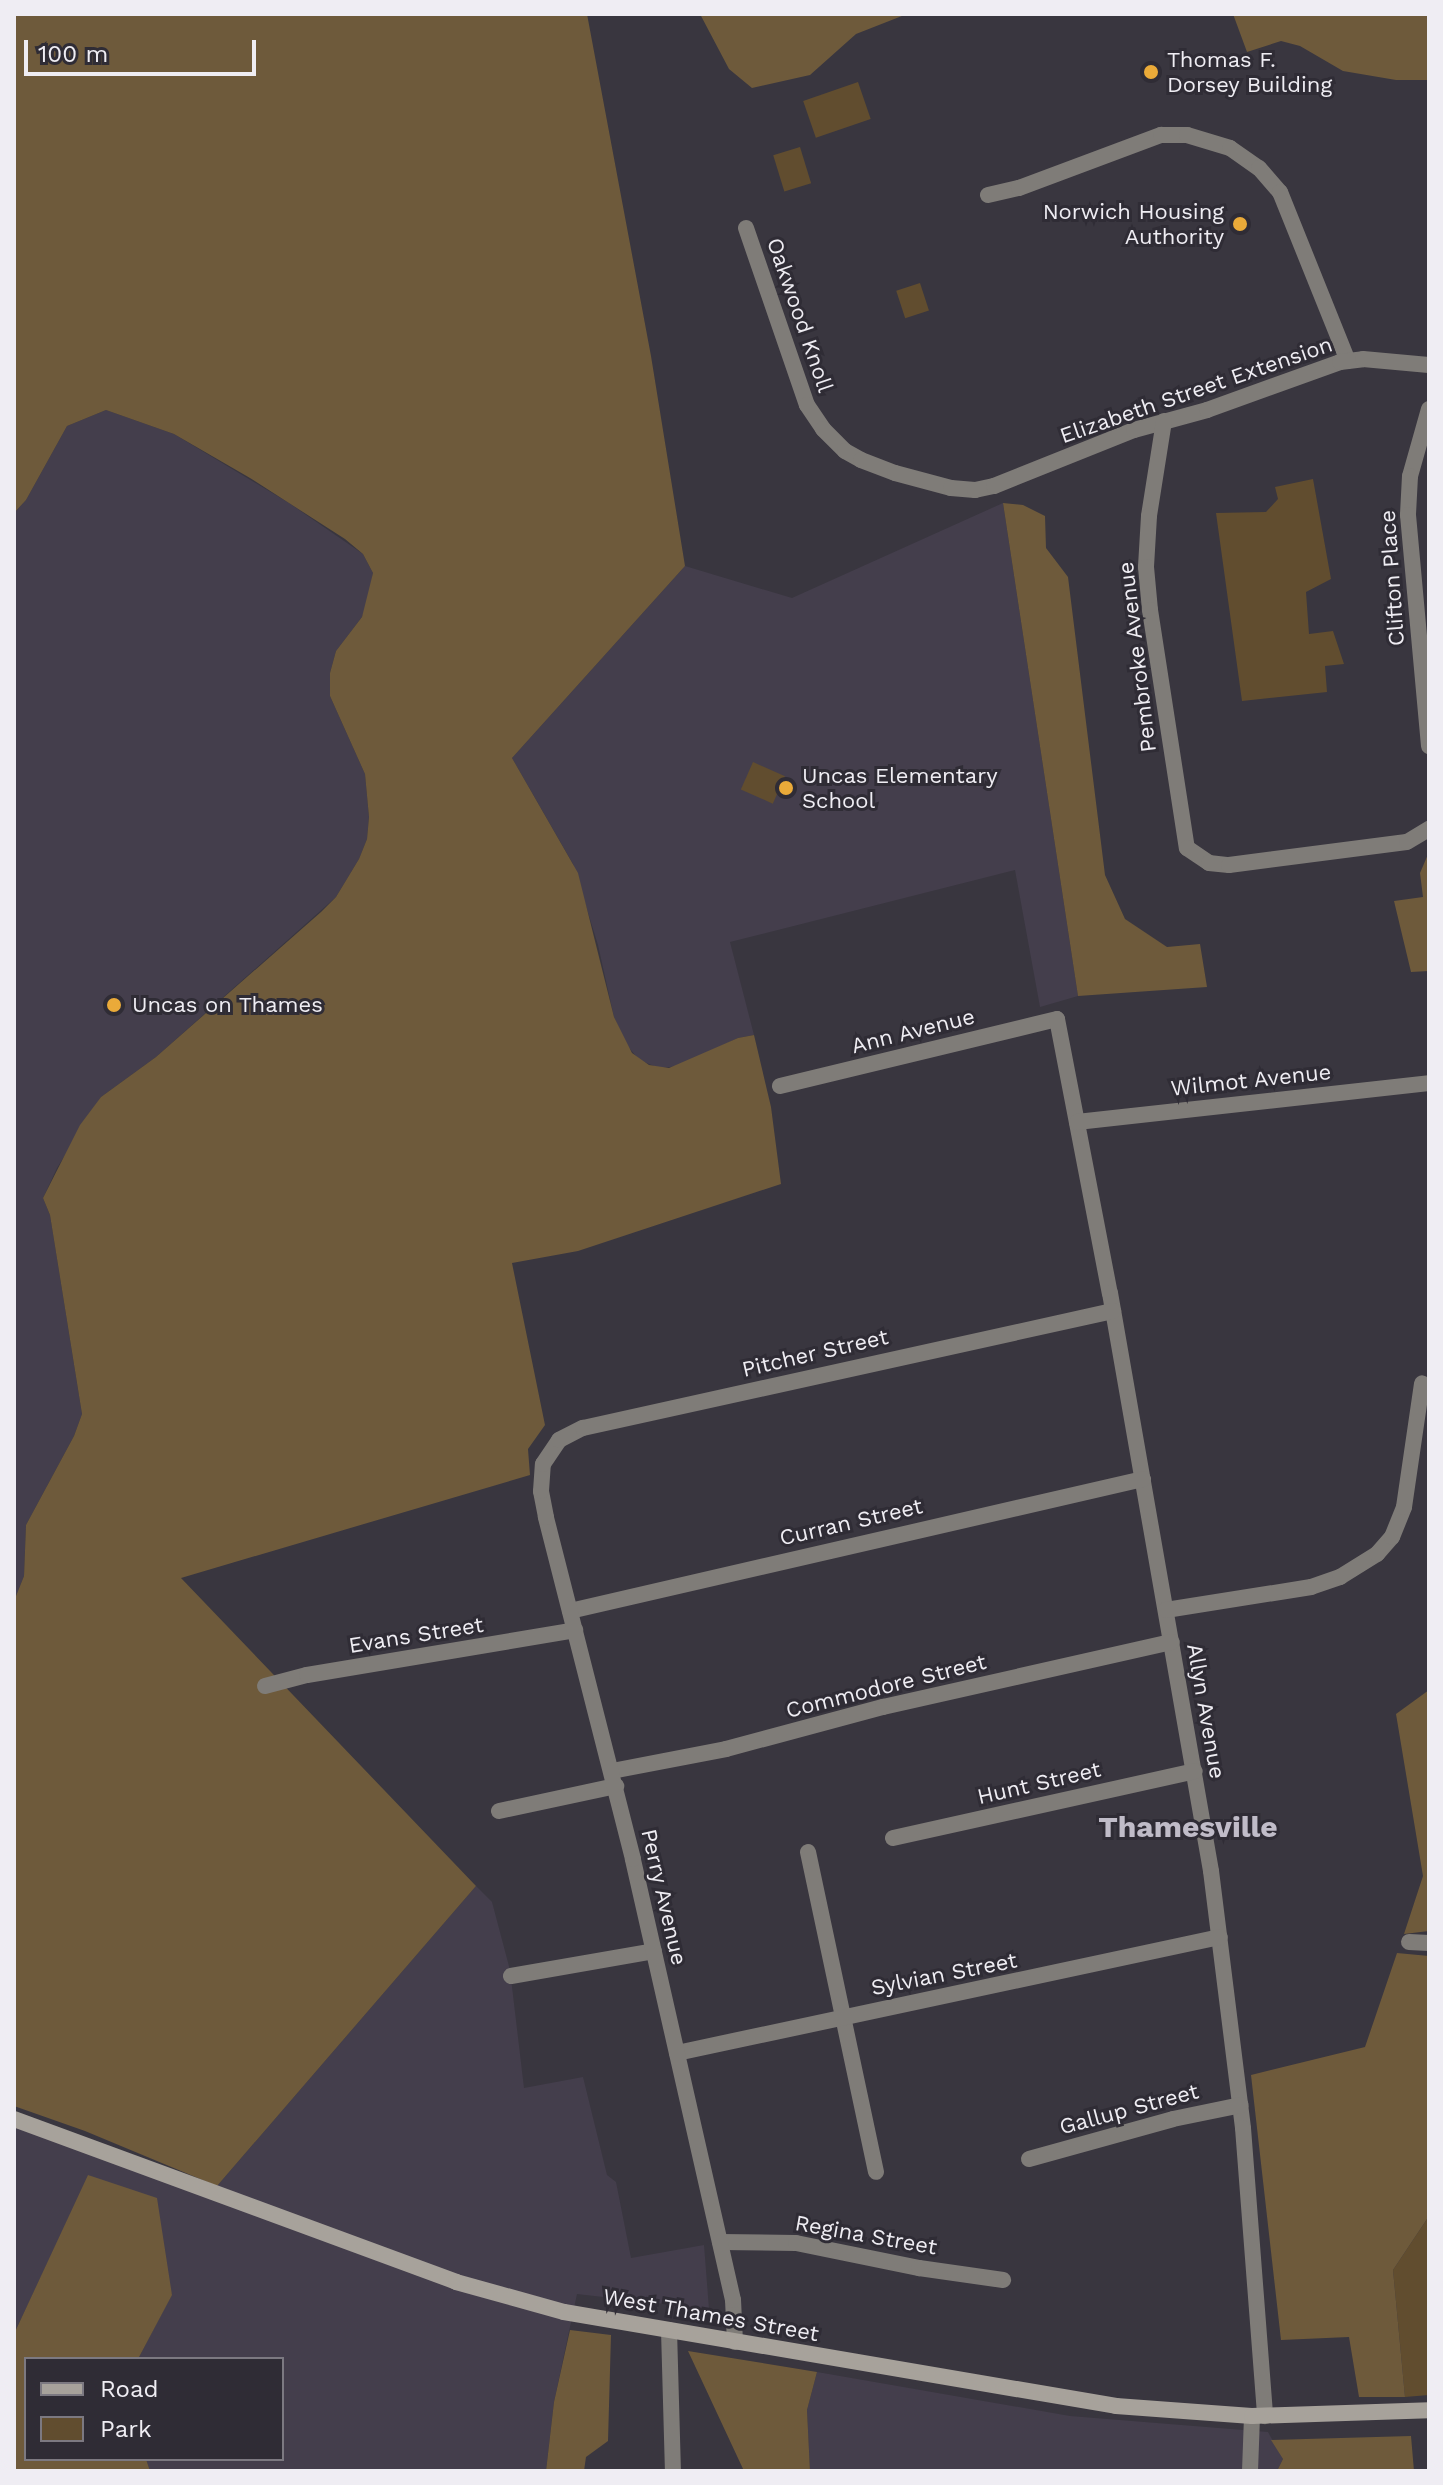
<!DOCTYPE html>
<html>
<head>
<meta charset="utf-8">
<style>
  body { margin:0 }
  #map { position:relative; width:1443px; height:2485px; overflow:hidden; background:#39363f; font-family:"Work Sans",sans-serif }
  div>[style] { position:absolute }
  .built>* { inset:0; background:#443e4c }
  .green>* { inset:0; background:#614d2f; transform-origin:0 0 }
  .forest>* { inset:0; background:#6e5a3b }
  .minor>* { height:16px; margin:-8px; padding:0 8px; transform-origin:8px; border-radius:8px; background:#7f7c78 }
  .secondary>* { height:16px; margin:-8px; padding:0 8px; transform-origin:8px; border-radius:8px; background:#a7a29b }
  .dots>* { width:22px; height:22px; translate:-50% -50%; box-sizing:border-box; border:4px solid #2f2c35; border-radius:50% }
  span { translate:-50% -50%; white-space:nowrap; text-align:center; line-height:1.15; -webkit-text-stroke:6px #2f2c35; paint-order:stroke }
  .poi-label { font-size:22px; color:#efedf3 }
  .left { translate:0 -50%; text-align:left }
  .right { translate:-100% -50%; text-align:right }
  .street-label { font-size:22px; color:#efedf3 }
  .district-label { font-size:30px; color:#c0bcc8; font-weight:700 }
  .frame { position:absolute; inset:0; border:16px solid #efedf3; pointer-events:none }
  .legend { position:absolute; left:24px; top:2357px; width:260px; height:104px; box-sizing:border-box; background:#2f2c35; border:2px solid #7c7981; margin:0; padding:10px 14px; list-style:none; font-size:24px; color:#efedf3 }
  .legend li { display:flex; align-items:center; gap:16px; height:40px }
  .legend b { width:40px; border:2px solid #7c7981 }
  .scale { position:absolute; left:24px; top:40px; width:232px; height:36px; box-sizing:border-box; border:4px solid #efedf3; border-top:0; padding-left:10px; font-size:24px; line-height:28px; white-space:nowrap; color:#efedf3; -webkit-text-stroke:6px #2f2c35; paint-order:stroke }
</style>
</head>
<body>
<div id="map">
  <div class="built">
    <div style="clip-path:polygon(106px 410px,174px 434px,289px 503px,363px 554px,373px 573px,370px 595px,362px 617px,336px 651px,330px 673px,330px 696px,365px 774px,369px 817px,367px 839px,359px 859px,336px 897px,156px 1057px,101px 1097px,57px 1168px,43px 1198px,50px 1215px,82px 1414px,74px 1436px,26px 1525px,24px 1576px,14px 1601px,14px 513px,26px 500px,67px 426px)"></div>
    <div style="clip-path:polygon(1003px 503px,1078px 996px,1040px 1007px,1015px 870px,730px 942px,754px 1035px,738px 1038px,680px 1066px,659px 1068px,639px 1060px,626px 1044px,614px 1017px,598px 945px,573px 864px,512px 758px,685px 566px,792px 598px)"></div>
    <div style="clip-path:polygon(476px 1886px,492px 1902px,510px 1970px,524px 2088px,583px 2077px,607px 2175px,616px 2182px,631px 2258px,704px 2245px,709px 2309px,577px 2294px,554px 2402px,546px 2471px,150px 2471px,146px 2459px,282px 2459px,282px 2359px,138px 2359px,172px 2294px,89px 2175px,14px 2334px,14px 2112px,217px 2186px)"></div>
    <div style="clip-path:polygon(817px 2372px,1070px 2416px,1268px 2432px,1283px 2459px,1277px 2471px,810px 2471px,807px 2410px)"></div>
  </div>
  <div class="green">
    <div style="left:858px;top:82px;width:39px;height:58px;rotate:71deg"></div>
    <div style="left:800px;top:147px;width:38px;height:28px;rotate:73deg"></div>
    <div style="left:920px;top:283px;width:29px;height:25px;rotate:72deg"></div>
    <div style="clip-path:polygon(1313px 479px,1331px 579px,1306px 592px,1309px 634px,1333px 631px,1344px 664px,1325px 666px,1327px 692px,1242px 701px,1216px 513px,1266px 512px,1278px 499px,1275px 487px)"></div>
    <div style="left:753px;top:762px;width:35px;height:30px;rotate:24deg"></div>
    <div style="clip-path:polygon(1429px 2216px,1429px 2395px,1405px 2397px,1393px 2270px)"></div>
  </div>
  <div class="forest">
    <div style="clip-path:polygon(14px 14px,587px 14px,651px 356px,685px 566px,512px 758px,578px 873px,614px 1017px,632px 1053px,649px 1065px,669px 1068px,738px 1038px,754px 1035px,771px 1107px,781px 1184px,578px 1251px,512px 1263px,545px 1425px,528px 1449px,530px 1475px,181px 1578px,476px 1886px,217px 2186px,85px 2131px,14px 2106px,14px 1601px,24px 1576px,26px 1525px,74px 1436px,82px 1414px,50px 1215px,43px 1198px,80px 1125px,101px 1097px,156px 1057px,321px 912px,336px 897px,359px 859px,367px 839px,369px 817px,365px 774px,330px 696px,330px 673px,336px 651px,362px 617px,373px 573px,363px 554px,345px 539px,250px 478px,174px 434px,106px 410px,67px 426px,26px 500px,14px 513px)"></div>
    <div style="clip-path:polygon(700px 14px,907px 14px,856px 34px,810px 75px,752px 88px,729px 69px)"></div>
    <div style="clip-path:polygon(1233px 14px,1429px 14px,1429px 80px,1396px 80px,1343px 71px,1300px 46px,1281px 41px,1247px 52px)"></div>
    <div style="clip-path:polygon(1003px 503px,1023px 505px,1045px 516px,1046px 548px,1068px 577px,1105px 875px,1125px 919px,1167px 947px,1200px 944px,1207px 987px,1078px 996px)"></div>
    <div style="clip-path:polygon(1429px 852px,1429px 971px,1411px 972px,1394px 901px,1423px 897px,1420px 873px)"></div>
    <div style="clip-path:polygon(1429px 1690px,1429px 1931px,1404px 1934px,1423px 1876px,1396px 1714px)"></div>
    <div style="clip-path:polygon(1397px 1953px,1429px 1956px,1429px 2216px,1393px 2270px,1405px 2397px,1359px 2397px,1349px 2337px,1281px 2340px,1251px 2075px,1365px 2047px)"></div>
    <div style="clip-path:polygon(88px 2175px,157px 2198px,172px 2295px,138px 2359px,26px 2359px,26px 2459px,146px 2459px,150px 2471px,14px 2471px,14px 2334px)"></div>
    <div style="clip-path:polygon(570px 2330px,611px 2335px,608px 2441px,586px 2457px,584px 2471px,546px 2471px,554px 2402px)"></div>
    <div style="clip-path:polygon(688px 2351px,817px 2372px,807px 2410px,810px 2471px,744px 2471px)"></div>
    <div style="clip-path:polygon(1411px 2436px,1414px 2471px,1277px 2471px,1283px 2459px,1271px 2440px)"></div>
  </div>
  <div class="minor">
    <div style="left:988px;top:195px;width:32px;rotate:-13deg"></div>
    <div style="left:1019px;top:188px;width:152px;rotate:-20.5deg"></div>
    <div style="left:1161px;top:135px;width:26px"></div>
    <div style="left:1187px;top:135px;width:45px;rotate:16.8deg"></div>
    <div style="left:1230px;top:148px;width:35px;rotate:35deg"></div>
    <div style="left:1259px;top:168px;width:32px;rotate:49deg"></div>
    <div style="left:1280px;top:192px;width:182px;rotate:68.1deg"></div>
    <div style="left:746px;top:228px;width:187px;rotate:71deg"></div>
    <div style="left:807px;top:405px;width:29px;rotate:56deg"></div>
    <div style="left:823px;top:429px;width:31px;rotate:45deg"></div>
    <div style="left:845px;top:451px;width:18px;rotate:29deg"></div>
    <div style="left:861px;top:460px;width:36px;rotate:21deg"></div>
    <div style="left:895px;top:473px;width:58px;rotate:15deg"></div>
    <div style="left:951px;top:488px;width:24px;rotate:5deg"></div>
    <div style="left:975px;top:490px;width:19px;rotate:-12deg"></div>
    <div style="left:994px;top:486px;width:151px;rotate:-21.8deg"></div>
    <div style="left:1134px;top:430px;width:76px;rotate:-15.3deg"></div>
    <div style="left:1207px;top:410px;width:141px;rotate:-19.8deg"></div>
    <div style="left:1340px;top:362px;width:23px;rotate:-7deg"></div>
    <div style="left:1363px;top:359px;width:66px;rotate:5.2deg"></div>
    <div style="left:1429px;top:409px;width:70px;rotate:105.8deg"></div>
    <div style="left:1410px;top:476px;width:39px;rotate:93deg"></div>
    <div style="left:1408px;top:515px;width:232px;rotate:84.8deg"></div>
    <div style="left:1164px;top:421px;width:96px;rotate:99deg"></div>
    <div style="left:1149px;top:516px;width:51px;rotate:93.4deg"></div>
    <div style="left:1146px;top:567px;width:43px;rotate:84.7deg"></div>
    <div style="left:1150px;top:610px;width:241px;rotate:81.2deg"></div>
    <div style="left:1187px;top:848px;width:27px;rotate:34deg"></div>
    <div style="left:1209px;top:863px;width:20px;rotate:6deg"></div>
    <div style="left:1229px;top:865px;width:179px;rotate:-7.4deg"></div>
    <div style="left:1407px;top:842px;width:26px;rotate:-31deg"></div>
    <div style="left:780px;top:1086px;width:285px;rotate:-13.6deg"></div>
    <div style="left:1057px;top:1019px;width:279px;rotate:79.1deg"></div>
    <div style="left:1110px;top:1293px;width:587px;rotate:80.09deg"></div>
    <div style="left:1211px;top:1871px;width:259px;rotate:82.9deg"></div>
    <div style="left:1243px;top:2128px;width:289px;rotate:85.6deg"></div>
    <div style="left:1077px;top:1122px;width:354px;rotate:-6.3deg"></div>
    <div style="left:1166px;top:1610px;width:147px;rotate:-9deg"></div>
    <div style="left:1311px;top:1587px;width:31px;rotate:-19deg"></div>
    <div style="left:1340px;top:1577px;width:44px;rotate:-31.9deg"></div>
    <div style="left:1377px;top:1554px;width:23px;rotate:-49deg"></div>
    <div style="left:1392px;top:1537px;width:32px;rotate:-68deg"></div>
    <div style="left:1404px;top:1507px;width:125px;rotate:-81.7deg"></div>
    <div style="left:570px;top:1611px;width:588px;rotate:-12.97deg"></div>
    <div style="left:265px;top:1686px;width:43px;rotate:-14.7deg"></div>
    <div style="left:307px;top:1675px;width:272px;rotate:-9.5deg"></div>
    <div style="left:612px;top:1771px;width:116px;rotate:-10.9deg"></div>
    <div style="left:726px;top:1749px;width:163px;rotate:-15deg"></div>
    <div style="left:883px;top:1707px;width:296px;rotate:-12.7deg"></div>
    <div style="left:499px;top:1811px;width:120px;rotate:-12.1deg"></div>
    <div style="left:893px;top:1838px;width:309px;rotate:-12.5deg"></div>
    <div style="left:808px;top:1852px;width:327px;rotate:78deg"></div>
    <div style="left:1409px;top:1942px;width:20px;rotate:3deg"></div>
    <div style="left:511px;top:1976px;width:145px;rotate:-9.9deg"></div>
    <div style="left:677px;top:2053px;width:555px;rotate:-12.06deg"></div>
    <div style="left:1029px;top:2159px;width:149px;rotate:-15.5deg"></div>
    <div style="left:1173px;top:2119px;width:69px;rotate:-11.6deg"></div>
    <div style="left:720px;top:2242px;width:76px;rotate:0.8deg"></div>
    <div style="left:796px;top:2243px;width:126px;rotate:11.5deg"></div>
    <div style="left:919px;top:2268px;width:85px;rotate:8.1deg"></div>
    <div style="left:669px;top:2330px;width:141px;rotate:88.4deg"></div>
    <div style="left:735px;top:2342px;width:42px;rotate:-92.7deg"></div>
    <div style="left:733px;top:2300px;width:452px;rotate:-102.8deg"></div>
    <div style="left:633px;top:1859px;width:353px;rotate:-104.3deg"></div>
    <div style="left:546px;top:1517px;width:26px;rotate:-101deg"></div>
    <div style="left:541px;top:1491px;width:27px;rotate:-86deg"></div>
    <div style="left:543px;top:1464px;width:29px;rotate:-56deg"></div>
    <div style="left:559px;top:1440px;width:27px;rotate:-27deg"></div>
    <div style="left:583px;top:1428px;width:543px;rotate:-12.45deg"></div>
    <div style="left:1250px;top:2471px;width:55px;rotate:-87.9deg"></div>
  </div>
  <div class="secondary">
    <div style="left:14px;top:2119px;width:471px;rotate:20.2deg"></div>
    <div style="left:456px;top:2282px;width:112px;rotate:15.5deg"></div>
    <div style="left:564px;top:2312px;width:560px;rotate:9.66deg"></div>
    <div style="left:1116px;top:2406px;width:136px;rotate:4.2deg"></div>
    <div style="left:1252px;top:2416px;width:177px;rotate:-1.9deg"></div>
  </div>
  <div class="dots">
    <div style="left:1151px;top:72px;background:#eaaa39"></div>
    <div style="left:1240px;top:224px;background:#eaaa39"></div>
    <div style="left:786px;top:788px;background:#eaaa39"></div>
    <div style="left:114px;top:1005px;background:#eaaa39"></div>
  </div>
  <div class="poi-label">
    <span class="left" style="left:1167px;top:72px">Thomas F.<br>Dorsey Building</span>
    <span class="right" style="left:1224px;top:224px">Norwich Housing<br>Authority</span>
    <span class="left" style="left:802px;top:788px">Uncas Elementary<br>School</span>
    <span class="left" style="left:132px;top:1005px">Uncas on Thames</span>
  </div>
  <div class="street-label">
    <span style="left:800px;top:315px;rotate:71deg">Oakwood Knoll</span>
    <span style="left:1196px;top:390px;rotate:-19deg">Elizabeth Street Extension</span>
    <span style="left:1392px;top:578px;rotate:-94deg">Clifton Place</span>
    <span style="left:1137px;top:657px;rotate:-97deg">Pembroke Avenue</span>
    <span style="left:913px;top:1031px;rotate:-14deg">Ann Avenue</span>
    <span style="left:1251px;top:1080px;rotate:-6deg">Wilmot Avenue</span>
    <span style="left:815px;top:1353px;rotate:-13deg">Pitcher Street</span>
    <span style="left:851px;top:1522px;rotate:-13deg">Curran Street</span>
    <span style="left:416px;top:1635px;rotate:-9deg">Evans Street</span>
    <span style="left:886px;top:1686px;rotate:-14deg">Commodore Street</span>
    <span style="left:1206px;top:1711px;rotate:80deg">Allyn Avenue</span>
    <span style="left:1039px;top:1783px;rotate:-13deg">Hunt Street</span>
    <span style="left:664px;top:1897px;rotate:77deg">Perry Avenue</span>
    <span style="left:944px;top:1974px;rotate:-11deg">Sylvian Street</span>
    <span style="left:1129px;top:2109px;rotate:-15deg">Gallup Street</span>
    <span style="left:866px;top:2235px;rotate:10deg">Regina Street</span>
    <span style="left:711px;top:2315px;rotate:10deg">West Thames Street</span>
  </div>
  <div class="district-label">
    <span style="left:1188px;top:1827px">Thamesville</span>
  </div>
  <div class="frame"></div>
  <ul class="legend">
  <li><b style="height:10px;background:#a7a29b"></b>Road</li>
  <li><b style="height:22px;background:#614d2f"></b>Park</li>
  </ul>
  <div class="scale">100 m</div>
</div>
</body>
</html>
